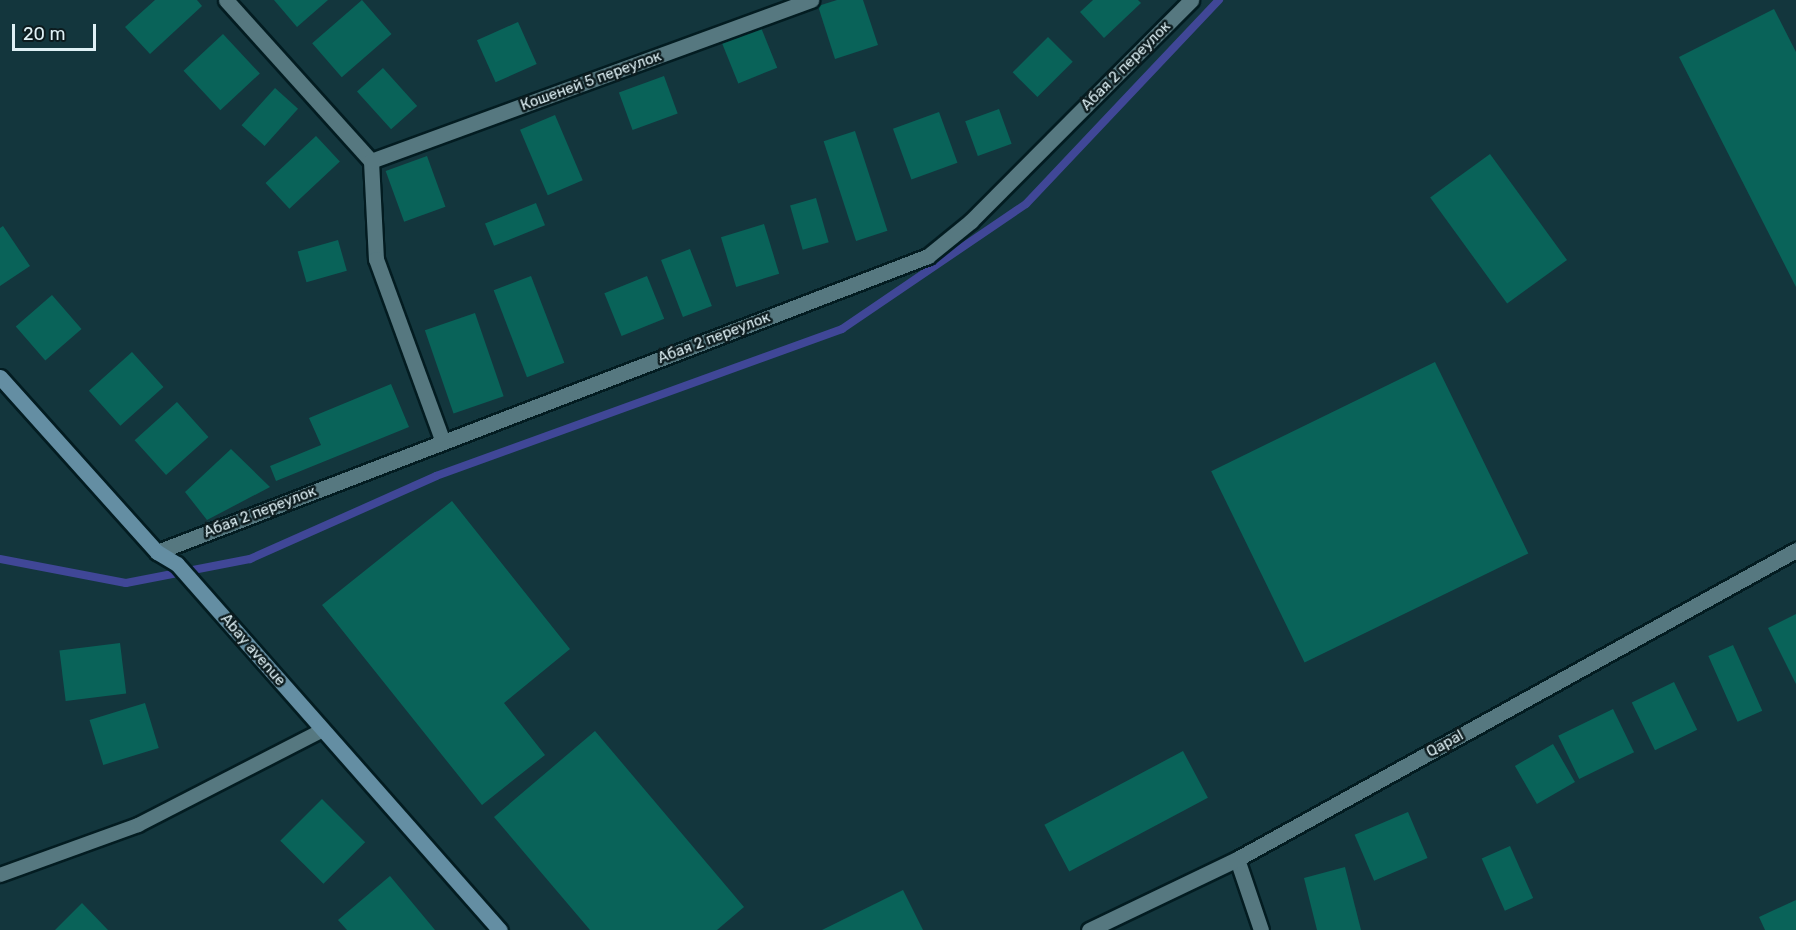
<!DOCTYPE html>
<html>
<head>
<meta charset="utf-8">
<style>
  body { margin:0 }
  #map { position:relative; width:1796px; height:930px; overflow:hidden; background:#13363d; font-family:Rubik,sans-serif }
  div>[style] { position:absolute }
  .stream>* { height:8px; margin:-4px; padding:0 4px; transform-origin:4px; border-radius:4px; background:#404797 }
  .building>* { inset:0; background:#096359; transform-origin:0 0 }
  .roads { filter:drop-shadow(2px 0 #031c21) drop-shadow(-2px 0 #031c21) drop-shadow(0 2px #031c21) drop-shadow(0 -2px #031c21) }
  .lane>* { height:14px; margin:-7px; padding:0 7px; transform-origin:7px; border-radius:7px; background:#567880 }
  .street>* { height:15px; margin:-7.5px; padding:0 7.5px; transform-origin:7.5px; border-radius:7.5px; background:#567880 }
  .secondary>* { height:15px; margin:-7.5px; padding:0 7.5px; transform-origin:7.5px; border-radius:7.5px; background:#648ea3 }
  span { translate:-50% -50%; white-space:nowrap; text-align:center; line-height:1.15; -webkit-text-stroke:5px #0c1b1e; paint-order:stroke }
  .street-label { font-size:15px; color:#dff1f6 }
  .scale { position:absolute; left:12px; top:24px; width:84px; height:27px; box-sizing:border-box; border:3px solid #dff1f6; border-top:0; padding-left:8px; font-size:18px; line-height:21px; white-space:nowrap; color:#dff1f6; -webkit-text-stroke:4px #0c1b1e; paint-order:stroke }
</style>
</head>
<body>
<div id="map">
  <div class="stream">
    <div style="left:0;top:559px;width:128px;rotate:10.8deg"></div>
    <div style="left:126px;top:583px;width:126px;rotate:-11deg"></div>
    <div style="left:250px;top:559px;width:204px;rotate:-24deg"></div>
    <div style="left:436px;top:476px;width:432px;rotate:-19.9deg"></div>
    <div style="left:842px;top:329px;width:222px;rotate:-34.2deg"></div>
    <div style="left:1026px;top:204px;width:281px;rotate:-46.6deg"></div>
  </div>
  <div class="building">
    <div style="clip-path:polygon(155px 0,197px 0,202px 6px,150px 54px,125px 27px)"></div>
    <div style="clip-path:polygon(274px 0,328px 0,297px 27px)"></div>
    <div style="left:362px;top:0;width:45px;height:66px;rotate:49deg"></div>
    <div style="clip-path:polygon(837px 0,863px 0,878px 45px,835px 59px,818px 6px)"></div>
    <div style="clip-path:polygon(1093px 0,1138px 0,1141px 3px,1104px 38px,1080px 12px)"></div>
    <div style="clip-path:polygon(1774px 9px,1796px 52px,1796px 287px,1679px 57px)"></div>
    <div style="left:518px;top:22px;width:46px;height:45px;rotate:66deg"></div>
    <div style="left:760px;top:25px;width:46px;height:42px;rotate:68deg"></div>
    <div style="left:223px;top:34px;width:54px;height:54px;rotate:47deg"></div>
    <div style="left:1048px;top:37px;width:35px;height:50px;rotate:45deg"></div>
    <div style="left:383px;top:68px;width:51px;height:35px;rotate:48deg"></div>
    <div style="left:664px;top:76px;width:40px;height:48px;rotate:70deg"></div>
    <div style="left:275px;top:88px;width:31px;height:50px;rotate:42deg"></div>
    <div style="left:999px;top:109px;width:37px;height:36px;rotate:70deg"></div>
    <div style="left:939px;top:112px;width:54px;height:49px;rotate:70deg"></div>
    <div style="left:555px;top:115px;width:71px;height:38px;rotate:67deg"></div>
    <div style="left:855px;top:131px;width:105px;height:33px;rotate:72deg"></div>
    <div style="left:316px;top:136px;width:35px;height:69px;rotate:47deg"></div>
    <div style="left:1490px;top:154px;width:131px;height:74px;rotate:54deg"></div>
    <div style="left:427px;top:156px;width:54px;height:44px;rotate:70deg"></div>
    <div style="left:816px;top:198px;width:46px;height:27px;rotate:74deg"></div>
    <div style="left:536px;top:203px;width:24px;height:55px;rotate:68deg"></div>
    <div style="left:764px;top:224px;width:52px;height:45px;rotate:73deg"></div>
    <div style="clip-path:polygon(3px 226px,30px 266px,0 286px,0 228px)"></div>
    <div style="left:338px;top:240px;width:32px;height:42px;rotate:74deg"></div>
    <div style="left:690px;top:249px;width:61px;height:31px;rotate:69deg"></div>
    <div style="left:531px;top:276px;width:93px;height:40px;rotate:69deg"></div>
    <div style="left:647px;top:276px;width:46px;height:46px;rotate:68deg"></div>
    <div style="left:52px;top:295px;width:45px;height:48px;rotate:49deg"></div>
    <div style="left:475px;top:313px;width:88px;height:53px;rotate:71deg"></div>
    <div style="left:132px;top:352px;width:47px;height:58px;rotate:48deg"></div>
    <div style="left:1435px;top:362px;width:213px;height:249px;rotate:64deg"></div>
    <div style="clip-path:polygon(391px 384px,409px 427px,276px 481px,270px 466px,321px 445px,309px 418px)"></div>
    <div style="left:177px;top:402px;width:47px;height:57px;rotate:48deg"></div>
    <div style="clip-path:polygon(231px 449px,270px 487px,207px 520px,185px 492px)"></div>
    <div style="clip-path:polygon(452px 501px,570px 649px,504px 703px,545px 755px,482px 805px,322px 605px)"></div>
    <div style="clip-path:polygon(1796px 614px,1796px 684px,1768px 628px)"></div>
    <div style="left:120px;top:643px;width:51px;height:61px;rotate:83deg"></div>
    <div style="left:1733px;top:645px;width:72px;height:27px;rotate:66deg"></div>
    <div style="left:1674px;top:682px;width:53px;height:47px;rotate:64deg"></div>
    <div style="left:145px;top:703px;width:47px;height:58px;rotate:73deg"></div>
    <div style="left:1613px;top:709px;width:48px;height:61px;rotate:64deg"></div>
    <div style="clip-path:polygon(595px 731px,744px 907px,717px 930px,590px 930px,494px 817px)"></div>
    <div style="left:1553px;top:744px;width:44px;height:44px;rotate:60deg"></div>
    <div style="left:1183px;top:751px;width:53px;height:157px;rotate:62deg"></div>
    <div style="left:322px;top:799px;width:61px;height:59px;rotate:45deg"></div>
    <div style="left:1408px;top:812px;width:50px;height:58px;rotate:67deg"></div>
    <div style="left:1510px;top:846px;width:57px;height:31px;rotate:66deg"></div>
    <div style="clip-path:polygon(1345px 867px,1361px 930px,1317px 930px,1304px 878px)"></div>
    <div style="clip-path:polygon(390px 876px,435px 930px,347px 930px,338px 920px)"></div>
    <div style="clip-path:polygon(903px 890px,923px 930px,822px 930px)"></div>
    <div style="clip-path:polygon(1796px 900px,1796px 930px,1765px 930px,1759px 917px)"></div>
    <div style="clip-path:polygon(82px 903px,108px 930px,55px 930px)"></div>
  </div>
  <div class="roads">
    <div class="lane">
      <div style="left:0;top:875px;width:147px;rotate:-19.9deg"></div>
      <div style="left:138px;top:825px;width:208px;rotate:-27.2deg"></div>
    </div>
    <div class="street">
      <div style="left:226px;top:0;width:217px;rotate:48deg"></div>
      <div style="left:371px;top:161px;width:98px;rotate:87.1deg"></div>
      <div style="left:376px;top:259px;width:195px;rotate:69.9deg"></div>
      <div style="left:371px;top:161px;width:469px;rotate:-20.1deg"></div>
      <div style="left:157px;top:552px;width:826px;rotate:-21deg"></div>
      <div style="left:928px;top:256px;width:55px;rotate:-39.1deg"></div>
      <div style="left:971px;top:221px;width:312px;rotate:-45.1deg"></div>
      <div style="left:1237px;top:859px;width:75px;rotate:71.3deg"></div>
      <div style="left:1089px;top:930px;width:164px;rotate:-25.6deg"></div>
      <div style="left:1237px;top:859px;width:639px;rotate:-28.93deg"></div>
    </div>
    <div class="secondary">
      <div style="left:0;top:377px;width:235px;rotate:48.1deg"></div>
      <div style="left:157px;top:552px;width:23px;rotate:31deg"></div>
      <div style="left:177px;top:564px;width:488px;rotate:48.6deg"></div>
    </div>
  </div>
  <div class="street-label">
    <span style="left:1126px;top:66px;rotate:-45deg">Абая 2 переулок</span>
    <span style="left:591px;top:81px;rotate:-20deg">Кошеней 5 переулок</span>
    <span style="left:714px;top:338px;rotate:-21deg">Абая 2 переулок</span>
    <span style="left:260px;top:512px;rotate:-21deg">Абая 2 переулок</span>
    <span style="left:253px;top:650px;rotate:49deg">Abay avenue</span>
    <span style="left:1445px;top:744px;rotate:-29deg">Qapal</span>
  </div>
  <div class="scale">20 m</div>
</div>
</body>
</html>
